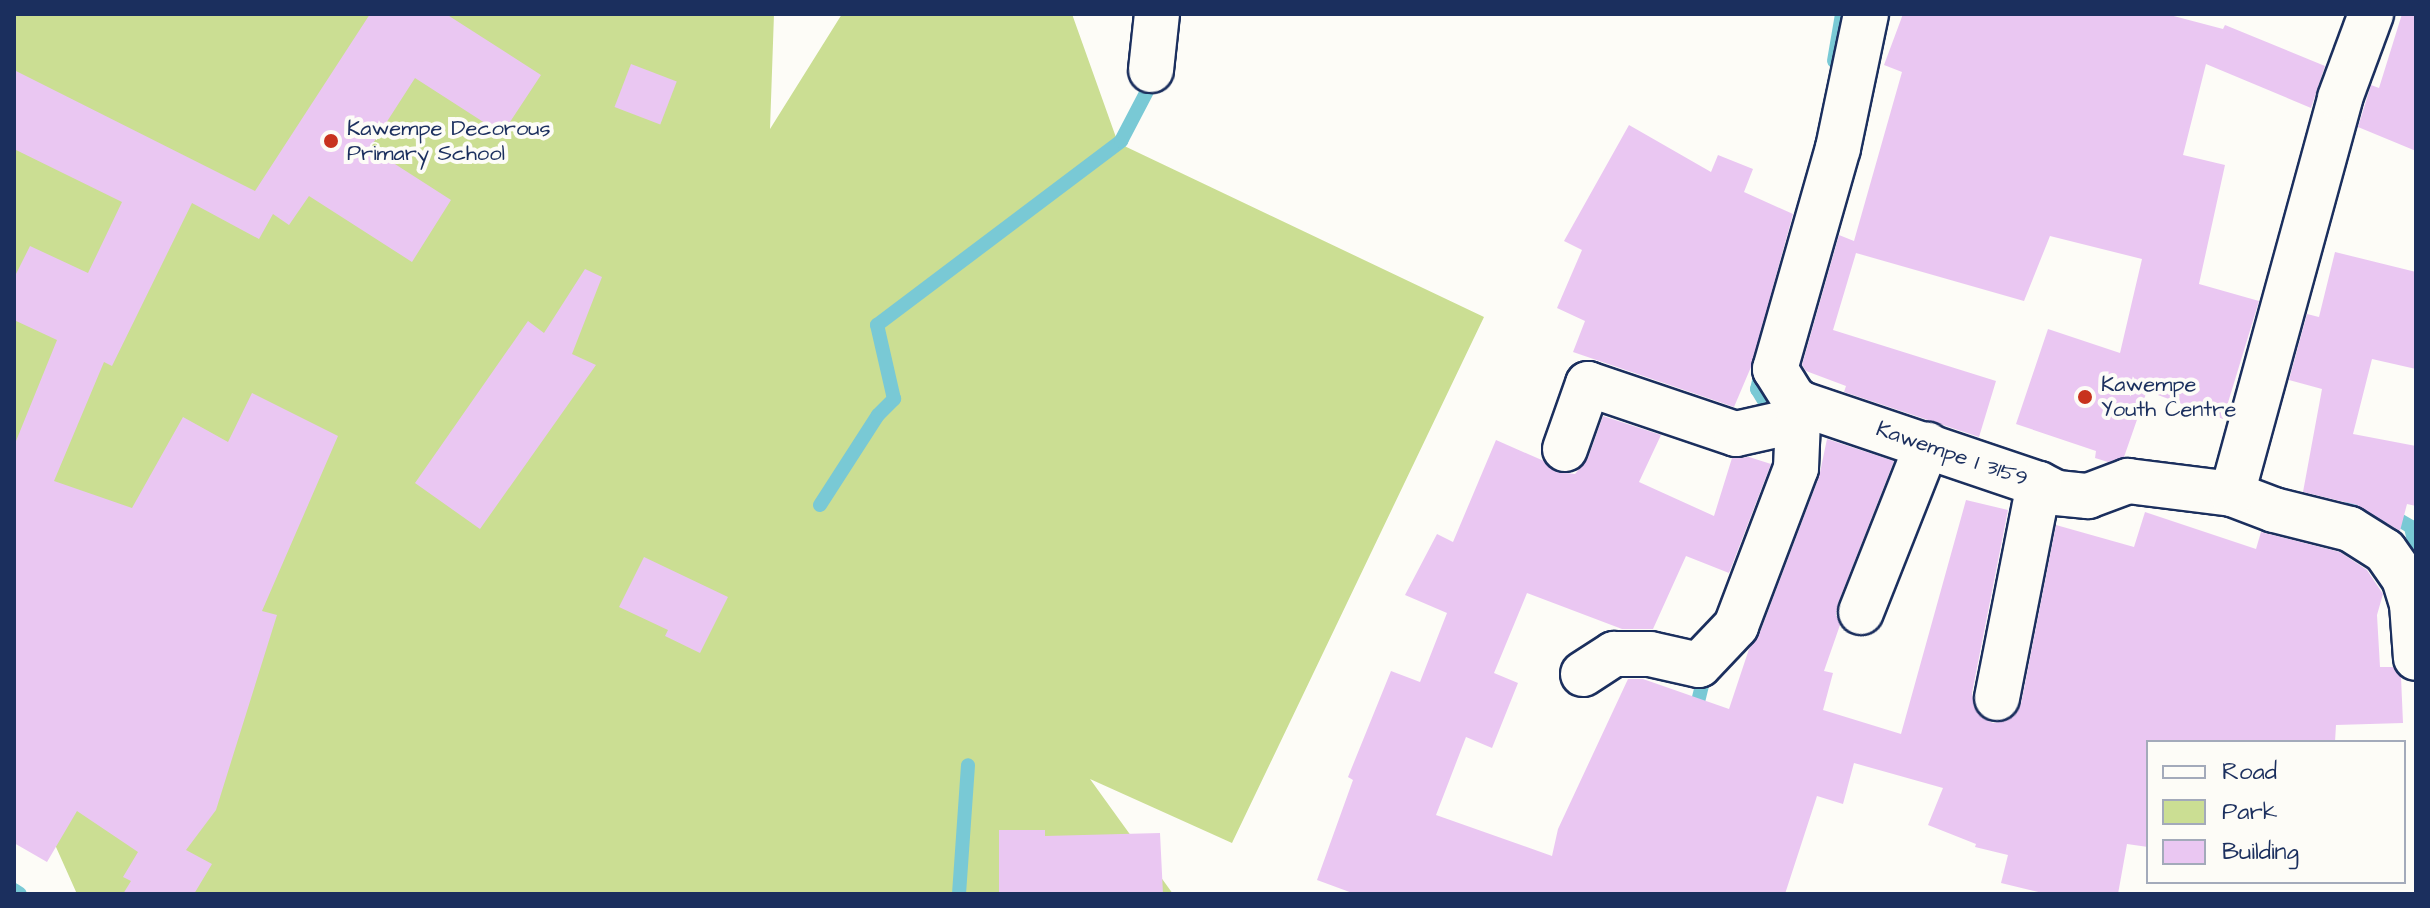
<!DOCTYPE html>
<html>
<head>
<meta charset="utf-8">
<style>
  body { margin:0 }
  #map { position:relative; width:2430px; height:908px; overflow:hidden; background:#fdfcf7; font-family:"Architects Daughter",sans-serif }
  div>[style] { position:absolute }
  .green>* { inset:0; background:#cbde93 }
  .stream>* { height:14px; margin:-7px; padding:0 7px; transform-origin:7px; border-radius:7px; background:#79c9d5 }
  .building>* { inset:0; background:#eac7f2; transform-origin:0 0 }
  .roads { filter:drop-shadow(2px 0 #1b2f5e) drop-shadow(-2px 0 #1b2f5e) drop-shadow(0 2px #1b2f5e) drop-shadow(0 -2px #1b2f5e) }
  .minor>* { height:44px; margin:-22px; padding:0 22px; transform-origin:22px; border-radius:22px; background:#fdfcf7 }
  .dots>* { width:22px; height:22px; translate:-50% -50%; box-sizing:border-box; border:4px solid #fdfcf7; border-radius:50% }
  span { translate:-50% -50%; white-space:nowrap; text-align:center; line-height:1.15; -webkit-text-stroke:8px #fdfcf7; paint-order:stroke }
  .poi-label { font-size:22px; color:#1b2f5e }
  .left { translate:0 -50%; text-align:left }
  .street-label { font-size:22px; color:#1b2f5e }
  .frame { position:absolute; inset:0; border:16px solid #1b2f5e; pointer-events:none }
  .legend { position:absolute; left:2146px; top:740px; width:260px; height:144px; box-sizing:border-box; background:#fdfcf7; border:2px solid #a3aaba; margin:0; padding:10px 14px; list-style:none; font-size:24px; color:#1b2f5e }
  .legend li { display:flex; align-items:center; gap:16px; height:40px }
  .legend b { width:40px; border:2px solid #a3aaba }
</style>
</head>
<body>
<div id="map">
  <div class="green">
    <div style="clip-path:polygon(14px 14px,774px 14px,770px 129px,842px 14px,1072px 14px,1118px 143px,1484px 317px,1232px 843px,1090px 779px,1173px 894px,77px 894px,14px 753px)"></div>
  </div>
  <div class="stream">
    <div style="left:1834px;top:61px;width:48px;rotate:-80.3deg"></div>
    <div style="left:1762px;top:368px;width:22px;rotate:103deg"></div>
    <div style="left:1757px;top:389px;width:23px;rotate:59deg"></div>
    <div style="left:1769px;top:409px;width:15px;rotate:28deg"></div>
    <div style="left:820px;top:505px;width:107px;rotate:-57.2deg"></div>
    <div style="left:878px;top:415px;width:23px;rotate:-45deg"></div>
    <div style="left:894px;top:399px;width:76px;rotate:-102.9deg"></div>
    <div style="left:877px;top:325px;width:306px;rotate:-37deg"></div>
    <div style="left:1121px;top:141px;width:73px;rotate:-62.4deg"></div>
    <div style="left:2348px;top:509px;width:47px;rotate:9.9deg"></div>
    <div style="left:2394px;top:517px;width:20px;rotate:30deg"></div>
    <div style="left:2411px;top:527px;width:25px;rotate:78deg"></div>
    <div style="left:1695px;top:714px;width:46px;rotate:-76.3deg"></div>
    <div style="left:14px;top:890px;width:7px;rotate:34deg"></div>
    <div style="left:959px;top:894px;width:129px;rotate:-86deg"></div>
  </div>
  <div class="building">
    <div style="clip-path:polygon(370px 14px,446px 14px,541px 75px,502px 134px,415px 78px,370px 148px,451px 200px,412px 262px,309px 196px,289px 225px,273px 214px,259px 239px,192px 203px,112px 366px,104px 362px,54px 481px,132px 508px,183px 417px,228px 442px,252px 393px,338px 436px,262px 611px,277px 615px,216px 810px,186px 850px,212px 864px,194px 894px,123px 894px,131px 881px,123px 877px,138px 852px,77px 811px,47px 862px,14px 843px,14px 446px,57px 340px,14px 320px,14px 278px,30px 246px,88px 273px,122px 202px,14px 149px,14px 70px,255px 191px)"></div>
    <div style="clip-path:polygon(1903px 14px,2166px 14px,2223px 29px,2225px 25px,2325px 66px,2311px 108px,2206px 64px,2183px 155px,2225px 165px,2199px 284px,2259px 301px,2223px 419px,2147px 391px,2124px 457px,2108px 462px,2095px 458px,2096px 451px,2016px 424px,2048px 329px,2120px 353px,2142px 259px,2050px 236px,2024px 301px,1856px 253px,1833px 330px,1996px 381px,1979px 437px,1844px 392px,1846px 386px,1806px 371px,1802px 365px,1839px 235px,1854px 241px,1902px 72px,1884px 65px)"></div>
    <div style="clip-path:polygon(2402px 14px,2416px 14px,2416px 151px,2358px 127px,2371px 85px,2379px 88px)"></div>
    <div style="left:631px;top:64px;width:49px;height:46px;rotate:21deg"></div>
    <div style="clip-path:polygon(1629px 125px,1711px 172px,1718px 155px,1753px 169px,1744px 192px,1793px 214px,1751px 367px,1734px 407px,1573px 352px,1585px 321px,1557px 308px,1582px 250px,1564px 241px)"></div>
    <div style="clip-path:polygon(2335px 252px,2416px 272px,2416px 369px,2372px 359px,2353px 434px,2416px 446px,2416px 506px,2407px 504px,2400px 531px,2357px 505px,2303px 492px,2322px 389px,2289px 380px,2307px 314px,2319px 317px)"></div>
    <div style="clip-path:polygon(585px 269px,602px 277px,572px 354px,596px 365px,480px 529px,415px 483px,528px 321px,544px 333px)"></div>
    <div style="clip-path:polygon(1603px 416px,1661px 435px,1639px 482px,1714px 516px,1732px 458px,1749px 457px,1771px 464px,1729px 573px,1686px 556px,1653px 629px,1622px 629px,1527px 593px,1494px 673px,1518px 683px,1492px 748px,1466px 737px,1436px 815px,1552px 856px,1558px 829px,1628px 679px,1643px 679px,1729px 709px,1749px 649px,1759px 635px,1819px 477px,1827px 439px,1894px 461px,1838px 603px,1836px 615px,1840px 625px,1824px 671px,1833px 673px,1823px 710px,1901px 734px,1966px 500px,2008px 510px,1972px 693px,1974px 707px,1981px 717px,1993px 723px,2006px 721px,2015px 715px,2021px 704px,2056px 525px,2134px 547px,2145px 512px,2256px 549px,2261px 532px,2340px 552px,2367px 570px,2383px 594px,2377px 615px,2380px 667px,2393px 667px,2401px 677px,2403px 723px,2336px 725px,2335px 742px,2148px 742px,2148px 847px,2127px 844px,2118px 894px,2047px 894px,2001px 883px,2008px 855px,1975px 847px,1976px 844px,1928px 825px,1943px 788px,1854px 763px,1843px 804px,1817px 796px,1785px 894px,1355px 894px,1317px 880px,1353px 780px,1348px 777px,1391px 671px,1420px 682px,1447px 613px,1405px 595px,1437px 534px,1453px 542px,1496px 440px,1544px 461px,1556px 472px,1575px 474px,1588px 458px)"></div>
    <div style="clip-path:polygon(644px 557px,728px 597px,700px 653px,665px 636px,668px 630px,619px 607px)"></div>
    <div style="clip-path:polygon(999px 830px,1045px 830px,1045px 836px,1160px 833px,1163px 894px,999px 894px)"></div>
  </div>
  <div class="roads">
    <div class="minor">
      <div style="left:1866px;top:14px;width:137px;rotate:101.8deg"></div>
      <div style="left:1838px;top:148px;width:230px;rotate:105.9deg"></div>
      <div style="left:1775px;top:369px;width:34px;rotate:58deg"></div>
      <div style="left:1793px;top:398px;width:11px;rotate:34deg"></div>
      <div style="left:1802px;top:404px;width:250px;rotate:18.7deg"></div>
      <div style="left:2039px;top:484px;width:20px;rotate:27deg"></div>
      <div style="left:2057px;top:493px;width:31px;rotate:6deg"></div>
      <div style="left:2088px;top:496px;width:43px;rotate:-20.6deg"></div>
      <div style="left:2128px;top:481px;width:105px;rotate:7.1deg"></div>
      <div style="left:2232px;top:494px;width:45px;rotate:20.9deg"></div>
      <div style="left:2274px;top:510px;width:78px;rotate:14deg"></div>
      <div style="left:2350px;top:529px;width:41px;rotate:32.2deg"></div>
      <div style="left:2385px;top:551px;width:33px;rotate:55deg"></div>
      <div style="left:2404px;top:578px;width:27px;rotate:73deg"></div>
      <div style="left:2412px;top:604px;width:54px;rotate:85.8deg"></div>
      <div style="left:1151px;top:70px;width:56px;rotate:-83.9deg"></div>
      <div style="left:1565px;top:449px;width:69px;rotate:-70.5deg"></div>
      <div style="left:1588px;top:384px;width:156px;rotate:18.7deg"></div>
      <div style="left:1736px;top:434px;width:64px;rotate:-12.7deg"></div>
      <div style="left:2232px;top:494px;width:410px;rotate:-74.7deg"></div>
      <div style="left:2340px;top:98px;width:90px;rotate:-69.7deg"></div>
      <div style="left:1861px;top:612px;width:180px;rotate:-68.4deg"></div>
      <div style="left:1583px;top:674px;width:37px;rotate:-33deg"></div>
      <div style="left:1614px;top:654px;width:36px"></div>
      <div style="left:1650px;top:654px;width:50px;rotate:12.7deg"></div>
      <div style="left:1699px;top:665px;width:54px;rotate:-46.5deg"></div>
      <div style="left:1736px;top:626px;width:169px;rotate:-69.2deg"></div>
      <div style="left:1796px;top:468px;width:48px;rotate:-87.6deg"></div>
      <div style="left:1798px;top:420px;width:16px;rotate:-76deg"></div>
      <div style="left:1997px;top:698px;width:218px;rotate:-78.9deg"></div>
    </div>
  </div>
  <div class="dots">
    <div style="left:331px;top:141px;background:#c8321e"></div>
    <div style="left:2085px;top:397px;background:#c8321e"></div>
  </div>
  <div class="poi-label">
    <span class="left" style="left:347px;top:141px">Kawempe Decorous<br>Primary School</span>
    <span class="left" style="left:2101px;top:397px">Kawempe<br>Youth Centre</span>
  </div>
  <div class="street-label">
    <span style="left:1952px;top:454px;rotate:19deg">Kawempe I 3159</span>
  </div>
  <div class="frame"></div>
  <ul class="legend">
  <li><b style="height:10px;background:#fdfcf7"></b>Road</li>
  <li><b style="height:22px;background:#cbde93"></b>Park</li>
  <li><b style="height:22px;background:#eac7f2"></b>Building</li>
  </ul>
</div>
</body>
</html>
